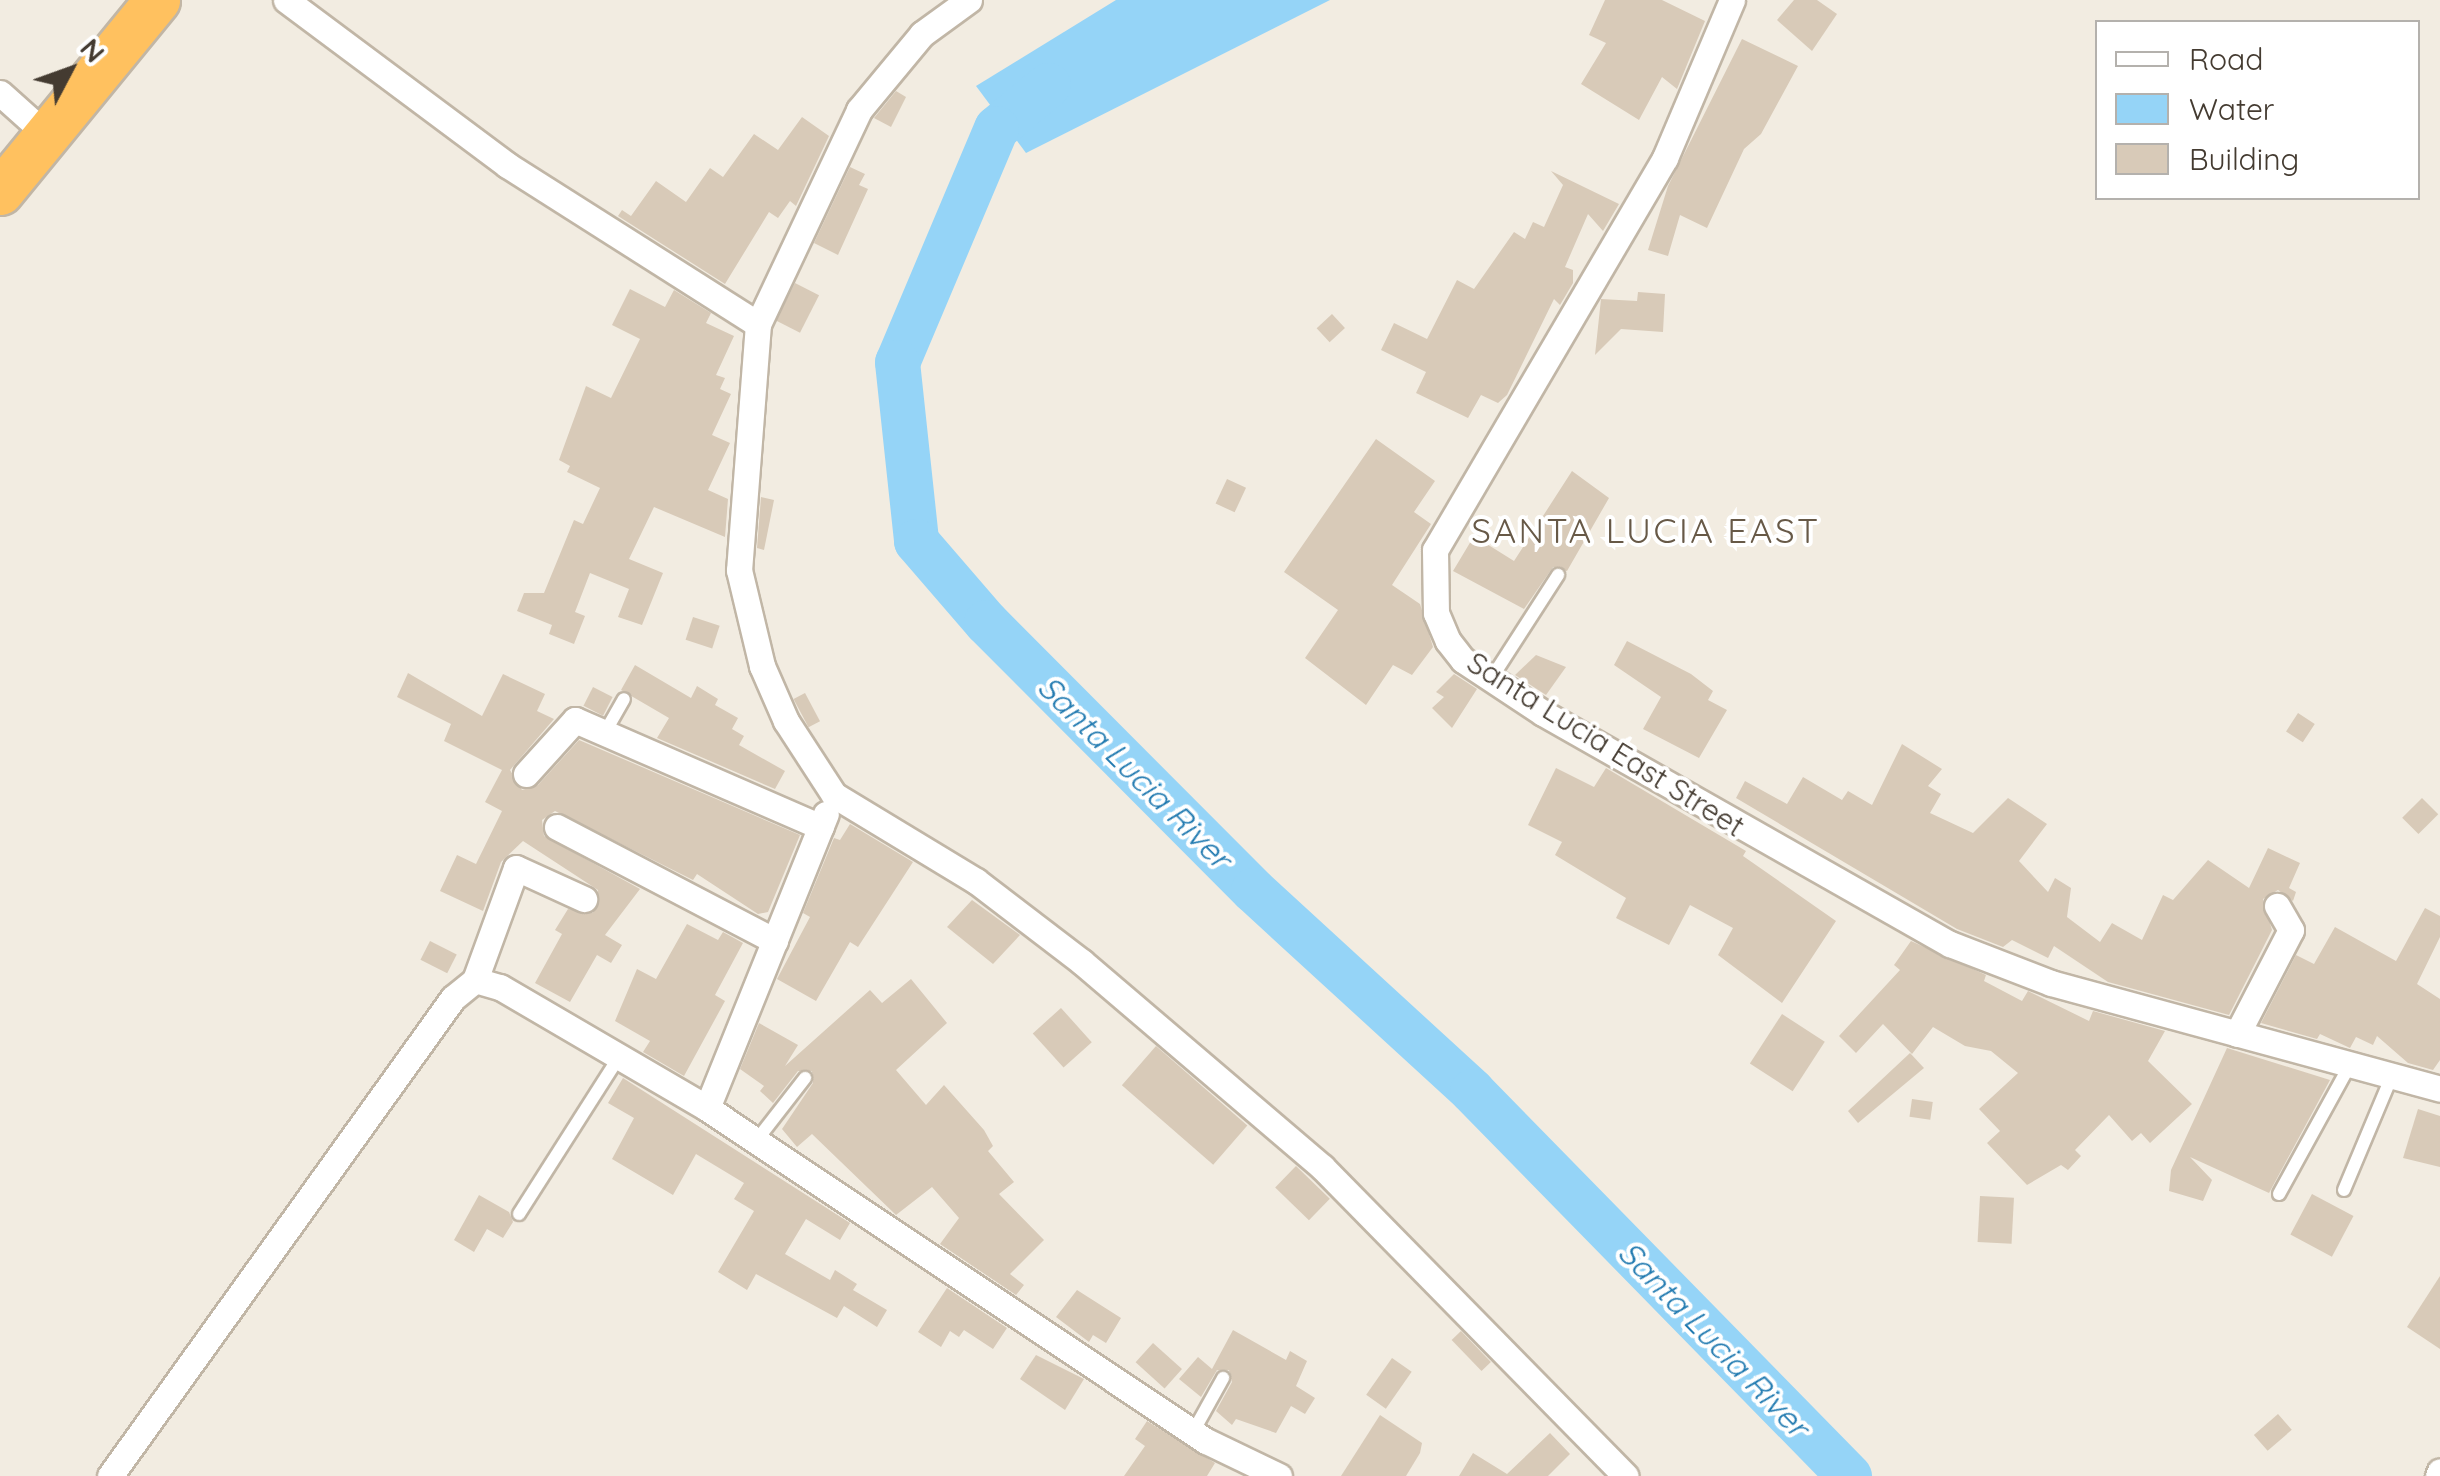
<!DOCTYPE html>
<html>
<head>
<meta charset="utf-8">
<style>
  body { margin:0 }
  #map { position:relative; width:2440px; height:1476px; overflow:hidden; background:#f2ece1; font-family:Quicksand,sans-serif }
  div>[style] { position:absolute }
  .water>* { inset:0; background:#95d4f7 }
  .river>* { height:45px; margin:-22.5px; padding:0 22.5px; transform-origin:22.5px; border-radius:22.5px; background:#95d4f7 }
  .building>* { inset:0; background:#d8cab8; transform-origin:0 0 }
  .roads { filter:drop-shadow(2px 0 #c1b6a6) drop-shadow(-2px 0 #c1b6a6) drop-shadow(0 2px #c1b6a6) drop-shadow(0 -2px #c1b6a6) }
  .lane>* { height:12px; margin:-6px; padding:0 6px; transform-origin:6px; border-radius:6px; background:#fff }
  .street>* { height:25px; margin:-12.5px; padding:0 12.5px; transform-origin:12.5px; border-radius:12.5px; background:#fff }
  .highway>* { height:45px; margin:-22.5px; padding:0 22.5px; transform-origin:22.5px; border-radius:22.5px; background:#ffc15f }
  span { translate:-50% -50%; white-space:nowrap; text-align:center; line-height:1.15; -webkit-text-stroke:8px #fff; paint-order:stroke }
  .street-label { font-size:30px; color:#443b31 }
  .water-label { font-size:32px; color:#217ab0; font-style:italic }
  .quarter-label { font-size:35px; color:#675947; letter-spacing:2.5px }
  .legend { position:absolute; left:2095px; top:20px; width:325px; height:180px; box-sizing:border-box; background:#fff; border:2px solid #b4b1ad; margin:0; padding:12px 18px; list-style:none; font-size:30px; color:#443b31 }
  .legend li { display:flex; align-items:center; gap:20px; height:50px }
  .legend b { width:50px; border:2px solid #b4b1ad }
  .north { position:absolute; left:20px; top:20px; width:100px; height:100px; -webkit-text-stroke:8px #fff; paint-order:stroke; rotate:49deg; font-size:28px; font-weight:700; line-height:40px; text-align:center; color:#443b31 }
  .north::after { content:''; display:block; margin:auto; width:35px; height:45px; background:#443b31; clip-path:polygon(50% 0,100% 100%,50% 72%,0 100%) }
</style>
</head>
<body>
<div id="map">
  <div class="water">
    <div style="clip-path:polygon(1116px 0,1330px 0,1026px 153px,976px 86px)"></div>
  </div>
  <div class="river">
    <div style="left:1048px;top:85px;width:67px;rotate:140.4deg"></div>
    <div style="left:996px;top:128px;width:254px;rotate:112.9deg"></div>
    <div style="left:897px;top:362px;width:180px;rotate:83.9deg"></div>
    <div style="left:916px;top:541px;width:107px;rotate:49.2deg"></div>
    <div style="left:986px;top:622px;width:378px;rotate:45.1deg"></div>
    <div style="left:1253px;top:890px;width:297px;rotate:42.5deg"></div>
    <div style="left:1472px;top:1091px;width:539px;rotate:45.6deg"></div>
  </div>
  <div class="building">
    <div style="clip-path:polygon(1605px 0,1662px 0,1705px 21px,1677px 89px,1662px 77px,1639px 120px,1581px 84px,1606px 43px,1589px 35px)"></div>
    <div style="clip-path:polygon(1794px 0,1817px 0,1837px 14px,1812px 51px,1777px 20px)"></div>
    <div style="clip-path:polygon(1742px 39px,1798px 66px,1761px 134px,1744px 149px,1707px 228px,1680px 215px,1668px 256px,1648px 250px,1668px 186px)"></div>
    <div style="clip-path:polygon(896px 91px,906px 97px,891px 127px,874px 118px)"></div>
    <div style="clip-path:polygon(802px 117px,829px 136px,796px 206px,790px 201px,778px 218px,769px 212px,725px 284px,618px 216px,622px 210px,631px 216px,656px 181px,686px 202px,710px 168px,723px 177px,754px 134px,778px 150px)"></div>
    <div style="clip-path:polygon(850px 167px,865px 174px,859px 185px,868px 189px,838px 255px,814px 243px)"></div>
    <div style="clip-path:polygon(1551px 171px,1619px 204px,1603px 231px,1588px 214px,1565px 267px,1573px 270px,1573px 283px,1560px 305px,1554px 299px,1507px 395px,1498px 403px,1481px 395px,1468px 418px,1416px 393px,1426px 372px,1381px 350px,1394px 323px,1427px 339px,1457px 280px,1474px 289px,1514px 232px,1525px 239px,1533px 222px,1544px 227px,1563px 185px)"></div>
    <div style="left:795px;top:283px;width:27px;height:42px;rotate:27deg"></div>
    <div style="clip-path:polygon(630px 289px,665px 307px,674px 290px,711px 313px,706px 323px,734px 336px,716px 375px,725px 378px,720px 389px,731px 394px,712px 435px,730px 443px,708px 490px,728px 499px,725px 537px,654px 507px,629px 559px,663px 573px,642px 625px,618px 617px,629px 589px,590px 573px,575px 612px,585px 616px,574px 644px,549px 634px,552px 625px,517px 611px,524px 593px,544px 593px,574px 520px,583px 524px,600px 488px,567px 472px,570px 466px,559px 460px,586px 386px,611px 398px,640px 339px,612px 325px)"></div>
    <div style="clip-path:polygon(1638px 292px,1665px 294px,1663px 332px,1621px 329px,1595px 355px,1601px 299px,1637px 301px)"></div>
    <div style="left:1332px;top:314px;width:19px;height:21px;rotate:47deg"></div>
    <div style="clip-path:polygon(1376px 439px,1435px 481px,1414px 512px,1431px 524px,1392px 585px,1420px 604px,1433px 647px,1412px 675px,1393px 665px,1366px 705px,1305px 658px,1338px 610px,1284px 572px)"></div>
    <div style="clip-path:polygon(1572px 471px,1609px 498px,1567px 571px,1553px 567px,1524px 609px,1453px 571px,1474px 536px,1514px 561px)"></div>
    <div style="left:1227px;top:479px;width:21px;height:27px;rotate:25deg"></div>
    <div style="clip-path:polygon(761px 497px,774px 500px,764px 550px,757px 548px)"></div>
    <div style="left:693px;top:617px;width:28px;height:24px;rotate:18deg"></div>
    <div style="clip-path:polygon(1627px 641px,1691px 674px,1713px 691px,1708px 700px,1727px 710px,1699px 758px,1643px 729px,1661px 697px,1614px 665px)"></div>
    <div style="clip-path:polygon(1536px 655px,1566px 667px,1546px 695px,1515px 675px)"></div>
    <div style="clip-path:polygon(635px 665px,691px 698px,697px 686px,718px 699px,715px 705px,738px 718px,732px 729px,744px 736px,739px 745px,785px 771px,775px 789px,657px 738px,669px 718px,621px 690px)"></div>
    <div style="clip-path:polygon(408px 673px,482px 716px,503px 674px,545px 694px,537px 711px,554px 719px,510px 770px,522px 790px,538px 785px,579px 740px,800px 835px,768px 912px,758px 914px,697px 874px,693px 880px,555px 811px,542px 820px,544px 836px,640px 889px,605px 935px,622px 945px,611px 963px,597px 955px,570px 1002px,535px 983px,562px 934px,555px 930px,568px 909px,593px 913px,598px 890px,523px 841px,501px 862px,483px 911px,440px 891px,457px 855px,476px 864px,502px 811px,485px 802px,502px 770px,444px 741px,451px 724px,397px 697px)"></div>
    <div style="clip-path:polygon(1454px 674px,1477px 689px,1452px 728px,1432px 708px,1444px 697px,1436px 692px)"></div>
    <div style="left:593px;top:687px;width:22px;height:21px;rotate:27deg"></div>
    <div style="left:805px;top:693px;width:32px;height:13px;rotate:62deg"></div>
    <div style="left:2298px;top:713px;width:20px;height:22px;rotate:33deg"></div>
    <div style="clip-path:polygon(1902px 744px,1942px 769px,1928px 786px,1941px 794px,1930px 813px,1973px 833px,2008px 798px,2047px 824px,2019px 861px,2048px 892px,2055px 878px,2071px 888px,2067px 917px,2100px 942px,2112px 923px,2142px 940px,2163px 895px,2173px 900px,2208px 860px,2249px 888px,2268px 848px,2300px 863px,2289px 888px,2296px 892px,2293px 901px,2278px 890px,2263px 899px,2272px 930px,2229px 1015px,2108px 982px,2054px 946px,2048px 958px,2012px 940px,2003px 947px,1957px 929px,1736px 798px,1745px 781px,1787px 804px,1803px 777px,1842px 800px,1848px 791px,1872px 805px)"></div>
    <div style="clip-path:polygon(1556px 768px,1594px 787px,1606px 768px,1746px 851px,1743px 856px,1836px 921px,1782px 1003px,1718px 955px,1733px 928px,1690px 905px,1669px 945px,1616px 918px,1626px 898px,1555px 855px,1562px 842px,1528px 825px)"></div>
    <div style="left:2422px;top:798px;width:23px;height:28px;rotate:45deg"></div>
    <div style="clip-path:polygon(850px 824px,913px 862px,858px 947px,850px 942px,816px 1001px,777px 979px,810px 917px,803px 913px,834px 838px,840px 840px)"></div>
    <div style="clip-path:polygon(972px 900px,1020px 935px,993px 964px,947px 927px)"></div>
    <div style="clip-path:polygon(2425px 908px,2440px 916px,2440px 937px,2417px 984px,2440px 999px,2440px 1060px,2433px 1070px,2408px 1063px,2377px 1036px,2373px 1045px,2356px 1037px,2350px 1048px,2320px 1034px,2317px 1039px,2261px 1023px,2296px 955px,2314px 964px,2335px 927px,2396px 961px)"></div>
    <div style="clip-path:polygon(687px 924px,718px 940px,723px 932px,743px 943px,715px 995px,725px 1001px,684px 1076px,643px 1052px,650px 1041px,615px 1021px,637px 969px,656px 979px)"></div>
    <div style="left:430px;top:941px;width:30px;height:21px;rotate:27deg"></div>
    <div style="clip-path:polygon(1911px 941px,1986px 975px,1984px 981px,2022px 1001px,2028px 991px,2089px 1021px,2093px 1011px,2165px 1031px,2148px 1061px,2192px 1104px,2150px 1143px,2141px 1133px,2132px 1141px,2109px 1115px,2075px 1150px,2081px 1156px,2068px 1170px,2061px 1165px,2027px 1185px,1987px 1143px,2000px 1131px,1979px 1109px,2018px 1073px,1991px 1051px,1965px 1046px,1933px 1027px,1912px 1054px,1883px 1024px,1856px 1053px,1839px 1036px,1900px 970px,1894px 965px)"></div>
    <div style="clip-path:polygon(911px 979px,947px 1023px,896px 1070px,926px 1105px,944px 1085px,984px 1130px,993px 1146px,988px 1151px,1014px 1182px,999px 1194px,1044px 1240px,1010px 1274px,1024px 1285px,1016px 1295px,940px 1244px,959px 1218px,932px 1187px,896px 1215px,812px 1134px,797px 1147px,782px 1129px,813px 1083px,812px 1071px,798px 1071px,773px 1103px,760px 1091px,764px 1086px,740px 1069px,759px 1023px,798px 1045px,785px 1066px,870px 990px,882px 1003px)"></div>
    <div style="left:1061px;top:1008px;width:46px;height:38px;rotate:48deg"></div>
    <div style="left:1782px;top:1014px;width:51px;height:59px;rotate:33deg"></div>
    <div style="left:1156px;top:1046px;width:121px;height:52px;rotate:41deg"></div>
    <div style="clip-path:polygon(2227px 1048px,2330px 1080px,2269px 1193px,2190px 1157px,2212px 1180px,2203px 1201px,2169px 1191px,2171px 1170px)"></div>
    <div style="clip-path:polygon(1910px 1053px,1924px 1068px,1858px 1123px,1848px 1111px)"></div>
    <div style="clip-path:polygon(623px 1078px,850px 1223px,840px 1240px,806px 1219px,785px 1254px,830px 1280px,835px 1270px,857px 1284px,853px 1290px,887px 1310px,877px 1327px,844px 1306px,837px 1318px,756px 1274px,747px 1290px,718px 1272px,754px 1211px,734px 1199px,744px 1183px,696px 1154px,673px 1195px,612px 1159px,634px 1118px,608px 1103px)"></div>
    <div style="left:1912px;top:1099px;width:21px;height:18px;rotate:8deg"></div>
    <div style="clip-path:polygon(2418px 1109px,2440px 1116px,2440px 1167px,2403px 1158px)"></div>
    <div style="left:1296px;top:1166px;width:47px;height:30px;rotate:44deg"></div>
    <div style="left:2312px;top:1194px;width:47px;height:46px;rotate:28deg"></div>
    <div style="clip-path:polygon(479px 1195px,509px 1212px,513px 1222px,503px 1238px,487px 1229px,474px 1252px,454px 1240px)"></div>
    <div style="left:1980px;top:1196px;width:34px;height:46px;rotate:3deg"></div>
    <div style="clip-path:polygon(2440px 1276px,2440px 1349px,2407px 1327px)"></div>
    <div style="clip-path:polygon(947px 1288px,1007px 1328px,993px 1349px,964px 1330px,959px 1337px,950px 1331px,941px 1347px,918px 1332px)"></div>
    <div style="clip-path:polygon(1077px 1290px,1121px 1318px,1106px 1343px,1093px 1335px,1089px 1342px,1056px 1317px)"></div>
    <div style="clip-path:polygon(1233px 1330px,1286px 1360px,1290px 1351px,1307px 1361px,1296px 1386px,1315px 1398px,1305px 1414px,1291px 1406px,1276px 1433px,1236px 1419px,1232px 1425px,1216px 1411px,1232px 1382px,1229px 1370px,1217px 1370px,1201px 1397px,1179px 1379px,1198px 1357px,1212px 1369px)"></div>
    <div style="left:1461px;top:1331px;width:43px;height:13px;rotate:46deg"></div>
    <div style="left:1153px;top:1343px;width:39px;height:26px;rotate:42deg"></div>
    <div style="clip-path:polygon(1036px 1355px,1084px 1379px,1065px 1410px,1020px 1379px)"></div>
    <div style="left:1392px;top:1358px;width:24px;height:45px;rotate:35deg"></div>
    <div style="left:2278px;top:1414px;width:21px;height:32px;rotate:49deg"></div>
    <div style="clip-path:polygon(1380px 1415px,1422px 1443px,1420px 1453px,1406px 1476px,1341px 1476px)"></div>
    <div style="clip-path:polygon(1147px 1421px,1215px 1463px,1207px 1476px,1124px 1476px,1145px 1446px,1135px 1439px)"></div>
    <div style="clip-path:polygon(1550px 1433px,1570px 1454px,1548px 1476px,1459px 1476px,1473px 1453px,1507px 1474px)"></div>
  </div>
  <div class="roads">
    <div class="lane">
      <div style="left:1491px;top:679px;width:124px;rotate:-57.2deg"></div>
      <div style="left:604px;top:734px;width:40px;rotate:-60.3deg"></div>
      <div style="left:756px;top:1141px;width:80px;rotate:-52.1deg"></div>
      <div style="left:2344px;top:1190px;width:124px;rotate:-67.2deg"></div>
      <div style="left:2279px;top:1194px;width:147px;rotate:-61.2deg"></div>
      <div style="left:519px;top:1214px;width:186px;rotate:-57.5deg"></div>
      <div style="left:1193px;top:1432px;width:62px;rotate:-60.9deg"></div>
    </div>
    <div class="street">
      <div style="left:286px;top:0;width:276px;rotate:36.7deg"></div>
      <div style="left:507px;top:165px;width:297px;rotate:32.4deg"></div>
      <div style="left:758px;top:324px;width:247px;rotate:94.4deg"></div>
      <div style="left:739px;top:570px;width:99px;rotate:76.5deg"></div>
      <div style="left:762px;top:666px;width:60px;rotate:66.4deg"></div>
      <div style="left:786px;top:721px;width:88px;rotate:57deg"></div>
      <div style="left:834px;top:795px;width:166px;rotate:31.2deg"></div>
      <div style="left:976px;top:881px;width:133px;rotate:37.4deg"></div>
      <div style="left:1082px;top:962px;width:316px;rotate:40.5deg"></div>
      <div style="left:1322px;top:1167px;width:433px;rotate:45.5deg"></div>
      <div style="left:1732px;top:0;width:172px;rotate:113deg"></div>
      <div style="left:1665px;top:158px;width:454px;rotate:120.4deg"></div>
      <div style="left:1435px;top:550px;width:63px;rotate:89.1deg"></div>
      <div style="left:1436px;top:613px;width:30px;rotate:67deg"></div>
      <div style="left:1448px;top:641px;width:24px;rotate:52deg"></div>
      <div style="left:1463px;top:660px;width:96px;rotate:33.5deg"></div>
      <div style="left:1543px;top:713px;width:468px;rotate:29.6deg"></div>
      <div style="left:1950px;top:944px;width:108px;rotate:21.1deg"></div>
      <div style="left:2051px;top:983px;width:403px;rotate:15.2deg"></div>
      <div style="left:0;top:93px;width:63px;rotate:41.8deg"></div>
      <div style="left:758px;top:324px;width:237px;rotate:-64.7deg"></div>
      <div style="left:859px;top:110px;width:99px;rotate:-50.3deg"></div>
      <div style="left:922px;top:34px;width:58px;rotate:-35.9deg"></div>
      <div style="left:526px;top:774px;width:73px;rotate:-47.8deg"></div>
      <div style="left:575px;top:720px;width:268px;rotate:23.5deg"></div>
      <div style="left:557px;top:827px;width:246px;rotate:27.6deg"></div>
      <div style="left:475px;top:980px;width:119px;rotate:-69.9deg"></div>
      <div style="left:516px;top:868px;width:75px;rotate:24.5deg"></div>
      <div style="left:2237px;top:1034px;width:117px;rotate:-62.6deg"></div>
      <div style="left:2291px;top:930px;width:28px;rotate:-120deg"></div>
      <div style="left:707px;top:1108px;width:317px;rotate:-68deg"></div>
      <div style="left:110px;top:1476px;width:588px;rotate:-54.34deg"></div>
      <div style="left:453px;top:998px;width:28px;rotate:-39deg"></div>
      <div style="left:475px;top:980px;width:26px;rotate:16deg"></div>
      <div style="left:500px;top:987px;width:240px;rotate:30.3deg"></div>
      <div style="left:707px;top:1108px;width:600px;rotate:33.72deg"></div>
      <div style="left:1206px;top:1441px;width:81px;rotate:25.6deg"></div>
      <div style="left:2438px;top:1476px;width:5px;rotate:-68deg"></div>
    </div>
    <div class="highway">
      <div style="left:0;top:192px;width:248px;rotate:-50.7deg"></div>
    </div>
  </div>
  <div class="street-label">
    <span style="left:1606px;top:744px;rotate:32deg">Santa Lucia East Street</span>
  </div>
  <div class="water-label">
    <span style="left:1135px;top:772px;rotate:45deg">Santa Lucia River</span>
    <span style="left:1714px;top:1339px;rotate:46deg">Santa Lucia River</span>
  </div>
  <div class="quarter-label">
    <span style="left:1646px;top:530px">SANTA LUCIA EAST</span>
  </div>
  <ul class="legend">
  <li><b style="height:12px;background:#fff"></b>Road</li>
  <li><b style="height:28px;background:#95d4f7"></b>Water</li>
  <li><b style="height:28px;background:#d8cab8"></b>Building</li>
  </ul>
  <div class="north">N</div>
</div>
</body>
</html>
